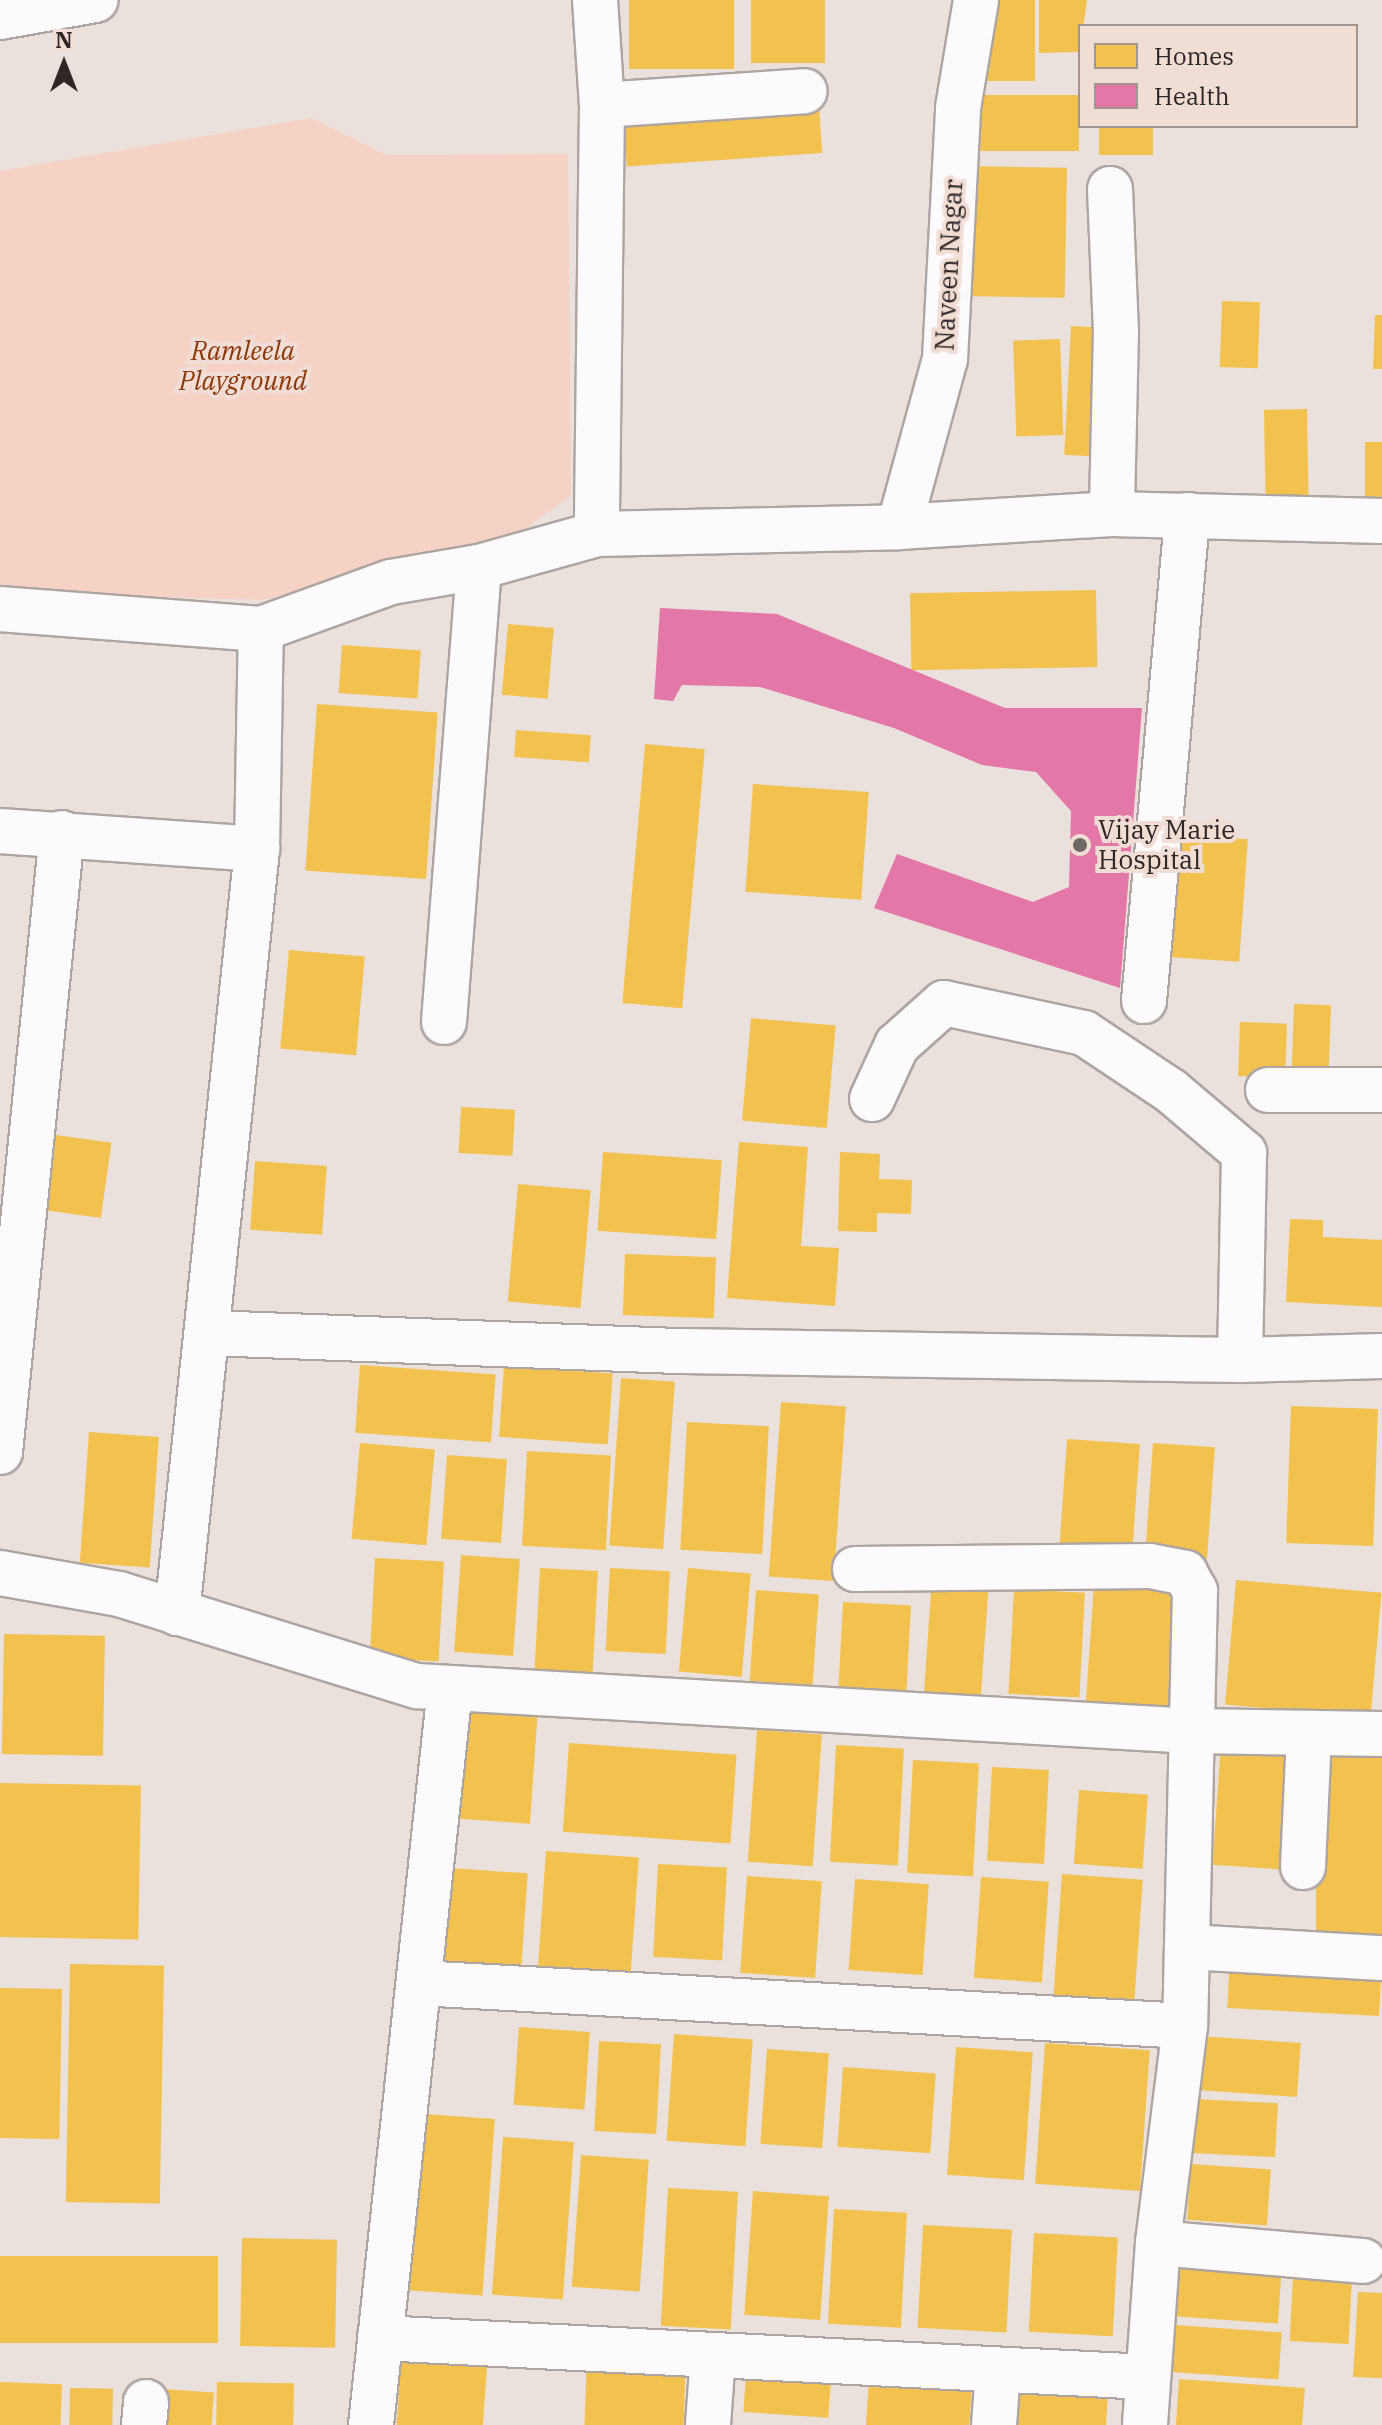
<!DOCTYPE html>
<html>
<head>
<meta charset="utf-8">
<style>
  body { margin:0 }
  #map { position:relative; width:1382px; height:2425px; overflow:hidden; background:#eae0dc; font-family:"IBM Plex Serif",serif }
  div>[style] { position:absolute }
  .green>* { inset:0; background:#f5d2c3 }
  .homes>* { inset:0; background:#f2c14e; transform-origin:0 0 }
  .health>* { inset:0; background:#e377a8 }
  .roads { filter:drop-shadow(2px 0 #ada5a2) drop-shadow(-2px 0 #ada5a2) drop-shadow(0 2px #ada5a2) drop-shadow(0 -2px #ada5a2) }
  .minor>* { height:44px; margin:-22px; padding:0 22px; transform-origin:22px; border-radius:22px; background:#fcfafa }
  .dots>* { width:22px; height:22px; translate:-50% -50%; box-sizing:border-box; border:4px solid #f0ddd6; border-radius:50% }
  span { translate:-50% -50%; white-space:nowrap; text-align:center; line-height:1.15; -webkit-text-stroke:8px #f0ddd6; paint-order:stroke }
  .street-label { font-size:26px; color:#2e2724 }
  .park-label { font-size:26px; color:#8e3809; font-style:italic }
  .poi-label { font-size:26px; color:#2e2724 }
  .left { translate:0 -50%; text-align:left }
  .legend { position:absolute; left:1078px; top:24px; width:280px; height:104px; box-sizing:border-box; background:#f0ddd6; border:2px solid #a2948f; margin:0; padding:10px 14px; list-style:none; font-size:24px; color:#2e2724 }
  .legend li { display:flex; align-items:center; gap:16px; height:40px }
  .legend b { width:40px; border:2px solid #a2948f }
  .north { position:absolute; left:24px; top:24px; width:80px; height:80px; -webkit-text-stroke:6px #f0ddd6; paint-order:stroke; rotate:0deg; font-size:22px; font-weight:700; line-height:32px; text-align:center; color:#2e2724 }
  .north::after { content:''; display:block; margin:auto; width:28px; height:36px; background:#2e2724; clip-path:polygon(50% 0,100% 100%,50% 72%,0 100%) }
</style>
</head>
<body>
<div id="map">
  <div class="green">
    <div style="clip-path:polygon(312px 118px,387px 155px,568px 154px,571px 496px,504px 543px,262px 600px,0 592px,0 171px)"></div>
  </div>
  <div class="homes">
    <div style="left:629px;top:0;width:105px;height:69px"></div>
    <div style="left:751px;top:0;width:74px;height:63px"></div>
    <div style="left:984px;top:0;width:51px;height:81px"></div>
    <div style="clip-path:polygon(1039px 0,1087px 0,1080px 52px,1039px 53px)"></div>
    <div style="left:968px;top:95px;width:111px;height:56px"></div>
    <div style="left:819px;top:106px;width:47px;height:196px;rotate:86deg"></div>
    <div style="left:1099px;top:126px;width:54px;height:29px"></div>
    <div style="left:964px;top:166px;width:103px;height:130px;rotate:1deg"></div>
    <div style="left:1222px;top:301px;width:38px;height:66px;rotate:2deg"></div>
    <div style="clip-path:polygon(1375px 315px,1382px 315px,1382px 369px,1373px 369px)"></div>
    <div style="left:1071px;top:326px;width:42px;height:129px;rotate:3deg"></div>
    <div style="left:1060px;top:339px;width:96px;height:47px;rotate:88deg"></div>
    <div style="left:1307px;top:409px;width:98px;height:43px;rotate:89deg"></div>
    <div style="left:1365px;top:442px;width:17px;height:67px"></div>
    <div style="left:1096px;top:590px;width:77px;height:186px;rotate:89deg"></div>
    <div style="left:508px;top:624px;width:46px;height:71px;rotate:5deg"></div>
    <div style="left:342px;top:645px;width:79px;height:48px;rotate:4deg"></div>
    <div style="left:317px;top:704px;width:121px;height:167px;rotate:4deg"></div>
    <div style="left:516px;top:730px;width:75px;height:27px;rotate:4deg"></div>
    <div style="left:645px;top:744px;width:60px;height:260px;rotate:5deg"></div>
    <div style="left:753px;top:784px;width:116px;height:108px;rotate:4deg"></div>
    <div style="left:1174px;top:834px;width:74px;height:123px;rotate:4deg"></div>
    <div style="left:289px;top:950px;width:76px;height:99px;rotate:5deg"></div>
    <div style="left:1294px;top:1004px;width:37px;height:76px;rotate:2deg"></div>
    <div style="left:751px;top:1018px;width:85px;height:103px;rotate:5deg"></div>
    <div style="left:1240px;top:1022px;width:47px;height:54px;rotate:2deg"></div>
    <div style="left:461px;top:1107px;width:54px;height:46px;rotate:3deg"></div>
    <div style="left:56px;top:1135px;width:56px;height:76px;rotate:8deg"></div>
    <div style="clip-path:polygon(739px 1142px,808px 1147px,801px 1246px,839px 1248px,835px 1306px,727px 1298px)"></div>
    <div style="left:603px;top:1152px;width:119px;height:79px;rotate:4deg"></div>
    <div style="clip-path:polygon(840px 1152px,880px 1154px,879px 1179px,912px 1180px,911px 1214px,877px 1213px,877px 1232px,838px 1231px)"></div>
    <div style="left:255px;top:1161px;width:72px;height:69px;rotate:4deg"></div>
    <div style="left:518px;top:1184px;width:73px;height:118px;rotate:5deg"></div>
    <div style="clip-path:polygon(1290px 1219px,1323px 1220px,1323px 1237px,1382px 1240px,1382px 1307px,1286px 1302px)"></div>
    <div style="left:625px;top:1254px;width:91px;height:61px;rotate:2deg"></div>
    <div style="left:360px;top:1365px;width:136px;height:68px;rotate:4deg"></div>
    <div style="left:504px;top:1366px;width:109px;height:71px;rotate:4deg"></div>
    <div style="left:621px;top:1378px;width:54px;height:168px;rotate:4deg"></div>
    <div style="left:781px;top:1402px;width:65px;height:175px;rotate:4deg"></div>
    <div style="left:1291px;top:1406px;width:87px;height:137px;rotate:2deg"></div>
    <div style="left:687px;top:1422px;width:82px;height:128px;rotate:3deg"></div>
    <div style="left:89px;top:1432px;width:70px;height:131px;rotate:4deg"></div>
    <div style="left:1067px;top:1439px;width:73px;height:117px;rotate:4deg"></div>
    <div style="left:360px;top:1443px;width:75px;height:96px;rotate:5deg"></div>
    <div style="left:1153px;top:1443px;width:62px;height:112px;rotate:4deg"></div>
    <div style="left:527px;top:1451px;width:84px;height:95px;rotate:3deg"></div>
    <div style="left:447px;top:1455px;width:60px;height:84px;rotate:4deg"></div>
    <div style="left:461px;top:1555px;width:59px;height:97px;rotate:4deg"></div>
    <div style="left:375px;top:1558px;width:69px;height:100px;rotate:3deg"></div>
    <div style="left:540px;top:1568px;width:58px;height:105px;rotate:3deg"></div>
    <div style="left:610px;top:1568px;width:60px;height:83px;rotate:3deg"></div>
    <div style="left:688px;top:1568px;width:63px;height:104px;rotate:5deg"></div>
    <div style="left:1095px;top:1571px;width:92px;height:132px;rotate:4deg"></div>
    <div style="left:932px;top:1578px;width:57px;height:117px;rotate:4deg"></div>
    <div style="left:1236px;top:1580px;width:146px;height:125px;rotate:5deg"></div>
    <div style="left:1014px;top:1589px;width:71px;height:105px;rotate:3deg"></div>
    <div style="left:756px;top:1590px;width:63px;height:91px;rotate:4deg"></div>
    <div style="left:843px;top:1602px;width:68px;height:89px;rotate:3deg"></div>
    <div style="left:4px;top:1634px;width:101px;height:120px;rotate:1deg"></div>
    <div style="left:452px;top:1705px;width:86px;height:113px;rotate:4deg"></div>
    <div style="left:757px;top:1730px;width:65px;height:132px;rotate:4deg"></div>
    <div style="left:569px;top:1743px;width:168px;height:89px;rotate:4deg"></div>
    <div style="left:1221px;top:1743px;width:75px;height:122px;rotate:4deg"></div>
    <div style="left:836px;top:1745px;width:68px;height:117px;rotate:3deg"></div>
    <div style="left:1382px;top:1755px;width:188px;height:66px;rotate:90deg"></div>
    <div style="left:913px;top:1760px;width:66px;height:113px;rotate:3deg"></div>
    <div style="left:992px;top:1767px;width:57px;height:94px;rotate:3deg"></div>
    <div style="left:0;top:1783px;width:141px;height:154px;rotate:1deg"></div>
    <div style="left:1079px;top:1790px;width:69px;height:74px;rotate:4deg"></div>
    <div style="left:546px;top:1851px;width:93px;height:118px;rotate:4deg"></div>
    <div style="left:658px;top:1864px;width:69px;height:93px;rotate:3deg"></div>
    <div style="left:451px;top:1868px;width:77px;height:104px;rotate:4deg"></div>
    <div style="left:1062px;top:1874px;width:81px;height:127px;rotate:4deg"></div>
    <div style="left:747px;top:1876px;width:75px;height:97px;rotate:4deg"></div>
    <div style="left:981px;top:1877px;width:68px;height:101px;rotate:4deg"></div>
    <div style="left:855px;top:1879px;width:74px;height:91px;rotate:4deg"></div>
    <div style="left:1230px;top:1956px;width:152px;height:52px;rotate:3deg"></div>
    <div style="left:70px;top:1964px;width:94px;height:238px;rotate:1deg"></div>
    <div style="left:0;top:1988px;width:62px;height:150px;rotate:1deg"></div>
    <div style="left:519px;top:2027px;width:71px;height:78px;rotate:4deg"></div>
    <div style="left:674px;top:2034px;width:79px;height:107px;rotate:4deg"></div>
    <div style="left:1199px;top:2036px;width:102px;height:54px;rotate:4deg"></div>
    <div style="left:599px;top:2041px;width:62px;height:90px;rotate:3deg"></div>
    <div style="left:1045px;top:2043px;width:105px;height:141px;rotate:4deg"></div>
    <div style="left:956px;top:2047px;width:77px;height:128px;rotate:4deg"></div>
    <div style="left:767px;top:2049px;width:62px;height:95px;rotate:4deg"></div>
    <div style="left:843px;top:2067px;width:93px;height:80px;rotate:4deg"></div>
    <div style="left:1195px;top:2099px;width:83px;height:54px;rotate:3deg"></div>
    <div style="left:410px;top:2113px;width:85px;height:177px;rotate:4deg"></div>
    <div style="left:503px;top:2137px;width:71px;height:158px;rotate:4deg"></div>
    <div style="left:581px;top:2155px;width:68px;height:132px;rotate:4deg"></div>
    <div style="left:1191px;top:2164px;width:80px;height:56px;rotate:4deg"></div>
    <div style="left:668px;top:2188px;width:70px;height:138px;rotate:3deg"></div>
    <div style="left:753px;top:2191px;width:76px;height:124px;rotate:4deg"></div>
    <div style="left:834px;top:2209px;width:73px;height:115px;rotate:3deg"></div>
    <div style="left:923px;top:2225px;width:89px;height:103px;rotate:3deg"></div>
    <div style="left:1034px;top:2233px;width:84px;height:99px;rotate:3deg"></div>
    <div style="left:242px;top:2238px;width:95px;height:108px;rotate:1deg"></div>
    <div style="left:218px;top:2256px;width:87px;height:218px;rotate:90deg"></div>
    <div style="left:1172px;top:2261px;width:110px;height:55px;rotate:4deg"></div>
    <div style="left:1293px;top:2276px;width:59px;height:65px;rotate:3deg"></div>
    <div style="clip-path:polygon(1358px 2292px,1382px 2293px,1382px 2378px,1353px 2377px)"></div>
    <div style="left:1175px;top:2325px;width:107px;height:47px;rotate:4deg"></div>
    <div style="left:402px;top:2349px;width:86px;height:76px;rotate:4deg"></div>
    <div style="left:587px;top:2353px;width:99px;height:72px;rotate:2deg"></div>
    <div style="left:747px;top:2361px;width:85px;height:51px;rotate:4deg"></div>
    <div style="clip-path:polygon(869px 2378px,972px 2386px,969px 2425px,866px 2425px)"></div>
    <div style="clip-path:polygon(1179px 2379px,1305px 2388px,1302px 2425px,1176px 2425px)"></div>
    <div style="left:0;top:2382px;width:62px;height:43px;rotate:2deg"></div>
    <div style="left:217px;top:2382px;width:77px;height:43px;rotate:1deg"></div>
    <div style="clip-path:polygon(1021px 2384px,1108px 2391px,1106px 2425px,1018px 2425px)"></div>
    <div style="left:70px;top:2388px;width:43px;height:37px;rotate:1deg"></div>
    <div style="left:163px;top:2389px;width:51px;height:36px;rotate:4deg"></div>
  </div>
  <div class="health">
    <div style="clip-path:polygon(660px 608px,777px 614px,1005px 708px,1142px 708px,1120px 988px,874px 908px,897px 854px,1033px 902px,1069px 887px,1071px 811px,1036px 772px,982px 765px,894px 728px,760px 687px,682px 685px,673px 701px,654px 699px)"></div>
  </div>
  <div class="roads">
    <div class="minor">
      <div style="left:595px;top:0;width:105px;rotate:86.2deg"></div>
      <div style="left:602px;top:105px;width:429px;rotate:90.7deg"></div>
      <div style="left:597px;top:534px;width:302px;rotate:-1.3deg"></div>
      <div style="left:899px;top:527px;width:213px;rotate:-3.5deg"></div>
      <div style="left:1112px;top:514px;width:270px;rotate:1.5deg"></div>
      <div style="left:0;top:17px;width:97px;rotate:-10.1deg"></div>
      <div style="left:602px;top:105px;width:203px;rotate:-3.9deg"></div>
      <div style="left:1110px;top:189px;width:142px;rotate:87.6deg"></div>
      <div style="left:1116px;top:331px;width:183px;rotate:91.3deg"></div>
      <div style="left:899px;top:527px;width:174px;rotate:-74.7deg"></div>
      <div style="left:945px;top:359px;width:251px;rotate:-87deg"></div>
      <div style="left:958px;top:108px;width:109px;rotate:-80.5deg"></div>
      <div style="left:0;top:609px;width:262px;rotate:4.4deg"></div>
      <div style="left:0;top:831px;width:258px;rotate:4deg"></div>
      <div style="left:1144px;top:1001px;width:488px;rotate:-84.9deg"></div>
      <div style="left:444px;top:1022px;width:456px;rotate:-85.6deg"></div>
      <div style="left:1268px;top:1090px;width:114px"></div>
      <div style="left:872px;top:1099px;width:60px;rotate:-65.2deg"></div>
      <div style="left:897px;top:1045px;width:63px;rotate:-41.8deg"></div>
      <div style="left:944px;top:1003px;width:143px;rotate:12.1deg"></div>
      <div style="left:1084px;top:1033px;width:105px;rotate:33.7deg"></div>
      <div style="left:1171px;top:1091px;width:96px;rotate:40.3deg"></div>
      <div style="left:1244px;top:1153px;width:207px;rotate:91.1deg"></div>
      <div style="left:209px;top:1333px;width:475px;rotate:2.2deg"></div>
      <div style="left:684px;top:1351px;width:556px;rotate:0.93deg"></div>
      <div style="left:1240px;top:1360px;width:142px;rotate:-1.6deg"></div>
      <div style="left:0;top:1452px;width:622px;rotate:-84.28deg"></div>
      <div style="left:855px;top:1569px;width:295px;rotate:-0.6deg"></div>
      <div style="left:1150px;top:1566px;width:36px;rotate:11deg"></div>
      <div style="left:1185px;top:1573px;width:21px;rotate:61deg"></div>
      <div style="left:1195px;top:1591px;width:435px;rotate:91.3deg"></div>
      <div style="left:1185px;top:2026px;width:219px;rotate:97.1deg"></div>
      <div style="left:1158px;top:2243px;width:182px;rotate:94.1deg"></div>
      <div style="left:0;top:1573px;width:121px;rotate:10deg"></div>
      <div style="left:119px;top:1594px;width:312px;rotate:17.2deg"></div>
      <div style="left:417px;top:1686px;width:777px;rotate:3.32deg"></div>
      <div style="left:1193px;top:1731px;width:189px;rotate:0.9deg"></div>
      <div style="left:177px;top:1613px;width:768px;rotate:-84.02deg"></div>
      <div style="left:257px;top:849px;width:220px;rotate:-89deg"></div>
      <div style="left:261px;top:629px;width:138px;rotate:-19.9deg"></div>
      <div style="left:391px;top:582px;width:89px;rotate:-9.7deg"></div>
      <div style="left:479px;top:567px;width:123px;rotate:-15.6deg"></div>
      <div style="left:1303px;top:1867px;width:133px;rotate:-87.4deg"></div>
      <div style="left:1189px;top:1947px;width:193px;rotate:3.3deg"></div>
      <div style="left:419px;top:1983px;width:767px;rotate:3.21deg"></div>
      <div style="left:1158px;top:2243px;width:206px;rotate:5deg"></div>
      <div style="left:380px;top:2338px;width:769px;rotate:2.91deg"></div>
      <div style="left:144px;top:2425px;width:23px;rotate:-85deg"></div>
      <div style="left:371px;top:2425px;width:741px;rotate:-83.88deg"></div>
      <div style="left:708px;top:2425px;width:70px;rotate:-85.9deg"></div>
      <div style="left:994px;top:2425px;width:55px;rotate:-85.8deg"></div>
    </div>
  </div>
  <div class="dots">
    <div style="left:1080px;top:845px;background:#706864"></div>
  </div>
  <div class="street-label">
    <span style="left:949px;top:265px;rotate:-87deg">Naveen Nagar</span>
  </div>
  <div class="park-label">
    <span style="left:243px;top:366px">Ramleela<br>Playground</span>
  </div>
  <div class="poi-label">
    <span class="left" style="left:1098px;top:845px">Vijay Marie<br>Hospital</span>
  </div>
  <ul class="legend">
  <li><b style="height:22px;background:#f2c14e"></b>Homes</li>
  <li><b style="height:22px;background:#e377a8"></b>Health</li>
  </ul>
  <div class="north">N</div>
</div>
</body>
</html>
